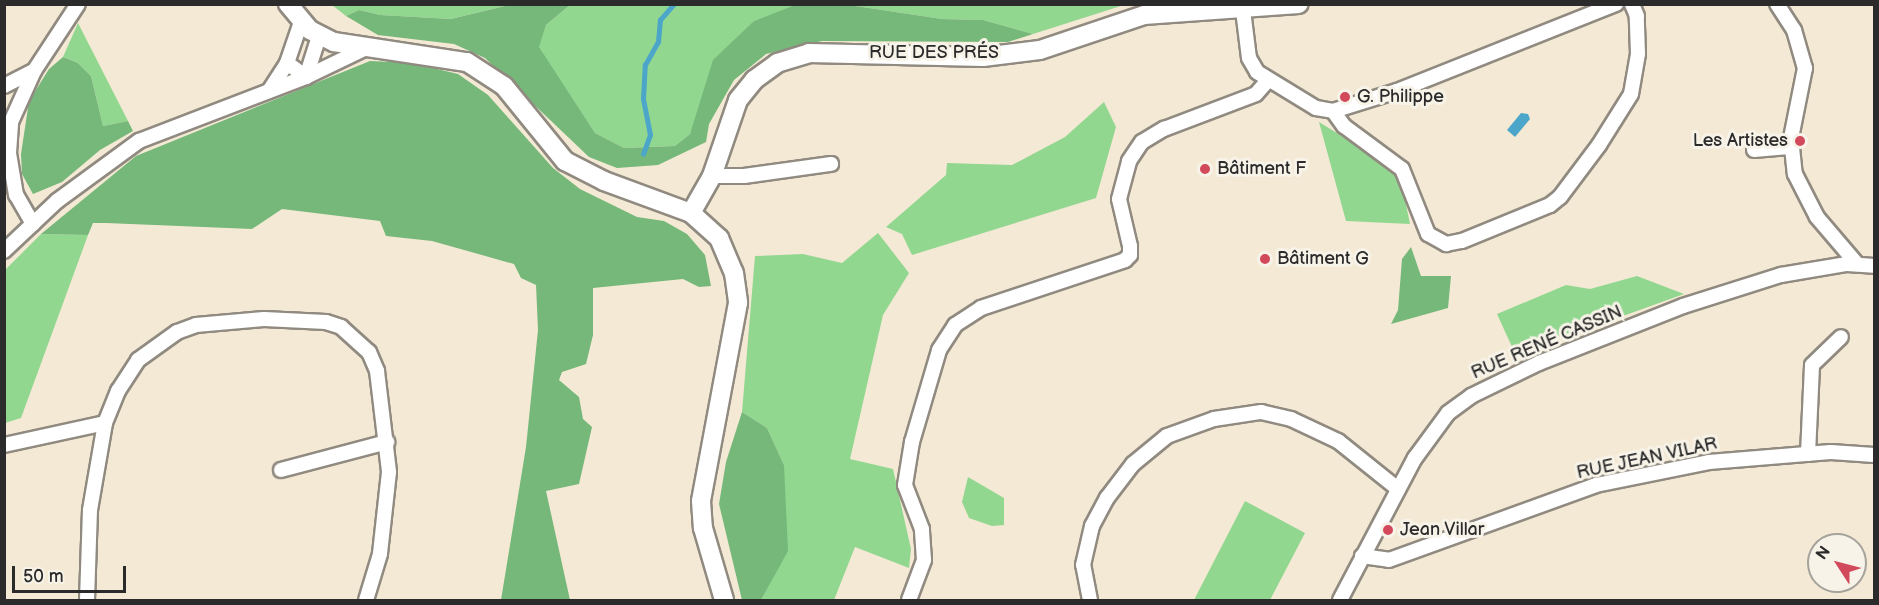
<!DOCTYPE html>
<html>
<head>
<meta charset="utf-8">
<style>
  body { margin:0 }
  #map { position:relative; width:1879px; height:605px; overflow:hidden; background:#f4e9d4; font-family:"Balsamiq Sans",sans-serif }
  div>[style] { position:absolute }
  .green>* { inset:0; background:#92d790 }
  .forest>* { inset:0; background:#75b87a }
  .water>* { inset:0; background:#4ba6c9 }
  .stream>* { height:4.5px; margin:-2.25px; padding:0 2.25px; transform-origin:2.25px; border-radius:2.25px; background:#4ba6c9 }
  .roads { filter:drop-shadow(2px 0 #908a80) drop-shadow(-2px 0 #908a80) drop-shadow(0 2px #908a80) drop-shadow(0 -2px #908a80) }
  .street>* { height:14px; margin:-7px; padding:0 7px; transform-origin:7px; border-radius:7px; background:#fff }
  .secondary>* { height:18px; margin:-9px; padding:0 9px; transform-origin:9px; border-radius:9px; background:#fff }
  .dots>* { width:16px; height:16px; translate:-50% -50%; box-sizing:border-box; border:3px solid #f7f3e8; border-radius:50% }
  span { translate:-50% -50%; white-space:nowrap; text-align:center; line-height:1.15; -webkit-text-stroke:6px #f7f3e8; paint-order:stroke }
  .street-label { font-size:18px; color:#2b2b2b }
  .poi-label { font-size:18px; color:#2b2b2b }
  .left { translate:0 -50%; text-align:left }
  .right { translate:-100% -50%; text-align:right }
  .frame { position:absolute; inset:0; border:6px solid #2b2b2b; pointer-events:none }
  .north { position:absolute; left:1807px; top:533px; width:60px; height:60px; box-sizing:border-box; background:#f7f3e8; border:2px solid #a5a39c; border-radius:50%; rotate:306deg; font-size:16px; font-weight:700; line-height:24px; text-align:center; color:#2b2b2b }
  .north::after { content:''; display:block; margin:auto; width:21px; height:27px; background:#d1495b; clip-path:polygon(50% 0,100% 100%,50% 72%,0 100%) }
  .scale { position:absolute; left:12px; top:566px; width:114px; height:27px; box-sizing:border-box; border:3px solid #2b2b2b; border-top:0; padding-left:8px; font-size:18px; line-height:21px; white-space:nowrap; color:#2b2b2b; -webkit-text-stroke:4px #f7f3e8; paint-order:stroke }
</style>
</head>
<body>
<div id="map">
  <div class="green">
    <div style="clip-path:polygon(332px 5px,509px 5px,451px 19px,380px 15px,359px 10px,346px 16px)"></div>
    <div style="clip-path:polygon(570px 5px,800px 5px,754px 21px,702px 103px,690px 134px,675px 146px,624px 148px,595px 133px,538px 47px,546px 25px)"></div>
    <div style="clip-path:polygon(849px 5px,1124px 5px,1033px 34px,983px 20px,942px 19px)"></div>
    <div style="clip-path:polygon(78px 23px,128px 121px,103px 126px,91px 76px,78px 63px,63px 57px)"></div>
    <div style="clip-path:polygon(1104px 102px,1116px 127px,1096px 198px,912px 255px,902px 234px,886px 227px,946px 175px,947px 163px,1012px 165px,1065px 137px)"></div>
    <div style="clip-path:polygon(1319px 122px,1392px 167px,1401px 180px,1410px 224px,1346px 221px)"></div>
    <div style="clip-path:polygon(878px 233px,909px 273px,883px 315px,850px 459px,893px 469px,911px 549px,909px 568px,855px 547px,834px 600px,761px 600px,772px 579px,784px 498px,784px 465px,767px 428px,742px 412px,755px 256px,803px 254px,842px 263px)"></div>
    <div style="clip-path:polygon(41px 234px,88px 235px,21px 418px,5px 423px,5px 270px)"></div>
    <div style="clip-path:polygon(1637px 276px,1684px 294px,1598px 325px,1513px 349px,1497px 314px,1566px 285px,1590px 289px)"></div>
    <div style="clip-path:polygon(968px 477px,1004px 498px,1004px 525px,992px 526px,969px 518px,962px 502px)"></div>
    <div style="clip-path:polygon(1245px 501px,1305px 533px,1270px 600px,1194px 600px)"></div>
  </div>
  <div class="forest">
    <div style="clip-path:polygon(509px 5px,570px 5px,546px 25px,539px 47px,595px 133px,624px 148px,675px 146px,690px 134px,713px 60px,754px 21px,795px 5px,849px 5px,942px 19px,983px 20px,1033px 34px,1008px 42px,822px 41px,766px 54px,734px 80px,709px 124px,706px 142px,658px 165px,617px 168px,589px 157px,485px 58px,454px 44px,378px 35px,346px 16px,359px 10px,380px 15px,451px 19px)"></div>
    <div style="clip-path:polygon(63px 57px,78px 63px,91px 76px,103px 126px,128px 121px,133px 131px,100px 150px,62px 182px,33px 194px,22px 174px,21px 154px,29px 101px,49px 69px)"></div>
    <div style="clip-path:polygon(370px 61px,412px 63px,458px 74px,488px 95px,553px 168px,580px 189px,637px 217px,664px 221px,687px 234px,705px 255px,711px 286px,699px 287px,683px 279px,593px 288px,593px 335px,586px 364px,562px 372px,559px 380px,579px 397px,583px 419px,592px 427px,579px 484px,546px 491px,570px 600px,501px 600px,526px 447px,538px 330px,536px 285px,521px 278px,514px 264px,432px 241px,386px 236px,380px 221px,282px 209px,252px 229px,106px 223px,93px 223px,88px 235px,41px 234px,136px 156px)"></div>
    <div style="clip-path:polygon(1411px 247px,1421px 276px,1451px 276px,1448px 308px,1391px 324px,1398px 310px,1402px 259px)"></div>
    <div style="clip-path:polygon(742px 412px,767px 428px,784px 465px,788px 551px,761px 600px,742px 600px,719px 504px,726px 462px)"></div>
  </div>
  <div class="water">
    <div style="clip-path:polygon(1521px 113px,1528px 114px,1530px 119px,1515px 137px,1507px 130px)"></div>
  </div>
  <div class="stream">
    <div style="left:643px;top:154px;width:20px;rotate:-70deg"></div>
    <div style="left:650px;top:135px;width:37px;rotate:-101deg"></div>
    <div style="left:643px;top:99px;width:34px;rotate:-87deg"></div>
    <div style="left:645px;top:65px;width:26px;rotate:-61deg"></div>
    <div style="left:658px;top:42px;width:22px;rotate:-85deg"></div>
    <div style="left:660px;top:20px;width:21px;rotate:-49deg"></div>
  </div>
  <div class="roads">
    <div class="street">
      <div style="left:1777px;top:4px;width:31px;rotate:57deg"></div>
      <div style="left:1794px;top:30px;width:40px;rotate:74deg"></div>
      <div style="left:1805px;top:68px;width:71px;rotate:101.3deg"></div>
      <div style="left:1791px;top:138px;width:36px;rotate:84deg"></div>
      <div style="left:1795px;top:174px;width:48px;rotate:62.9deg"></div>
      <div style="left:1817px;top:217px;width:62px;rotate:49.6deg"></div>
      <div style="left:1243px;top:10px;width:48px;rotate:82.9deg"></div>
      <div style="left:1249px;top:58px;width:16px;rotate:60deg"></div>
      <div style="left:1257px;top:72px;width:69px;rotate:31.4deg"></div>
      <div style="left:1316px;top:108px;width:17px;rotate:10deg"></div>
      <div style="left:1333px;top:111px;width:67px;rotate:-17.4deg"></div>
      <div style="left:1397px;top:91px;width:236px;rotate:-21.7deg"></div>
      <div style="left:287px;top:63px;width:24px;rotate:36deg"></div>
      <div style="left:306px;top:77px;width:43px;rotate:-72.4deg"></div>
      <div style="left:4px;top:86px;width:34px;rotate:-27deg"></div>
      <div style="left:34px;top:71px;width:80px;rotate:-56.7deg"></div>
      <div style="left:269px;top:91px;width:33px;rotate:-57deg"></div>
      <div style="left:287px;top:63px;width:43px;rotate:-71.1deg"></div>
      <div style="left:1333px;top:111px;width:19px;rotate:54deg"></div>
      <div style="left:1344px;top:126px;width:72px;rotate:36.6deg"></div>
      <div style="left:1402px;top:169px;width:70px;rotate:68.2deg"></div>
      <div style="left:1428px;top:234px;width:21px;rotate:29deg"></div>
      <div style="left:1446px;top:244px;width:16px;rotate:-11deg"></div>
      <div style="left:1462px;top:241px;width:95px;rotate:-22.2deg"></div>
      <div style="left:1550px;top:205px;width:13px;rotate:-39deg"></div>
      <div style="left:1560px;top:197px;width:65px;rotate:-53.1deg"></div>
      <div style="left:1599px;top:145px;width:60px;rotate:-57.9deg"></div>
      <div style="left:1631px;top:94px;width:41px;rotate:-80.1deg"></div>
      <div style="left:1638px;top:54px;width:38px;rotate:-92deg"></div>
      <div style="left:1637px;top:16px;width:13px;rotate:-113deg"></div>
      <div style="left:1754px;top:150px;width:38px;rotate:-5deg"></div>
      <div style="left:712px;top:176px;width:32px"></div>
      <div style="left:744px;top:176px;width:88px;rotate:-7.9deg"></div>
      <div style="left:33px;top:224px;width:34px;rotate:-120deg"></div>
      <div style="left:16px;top:195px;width:43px;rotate:-99.5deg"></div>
      <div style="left:9px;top:153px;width:31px;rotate:-86deg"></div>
      <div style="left:11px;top:122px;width:56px;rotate:-65.7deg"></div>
      <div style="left:4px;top:251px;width:73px;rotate:-43.3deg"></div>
      <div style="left:57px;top:201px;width:102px;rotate:-36.2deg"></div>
      <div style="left:139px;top:141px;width:179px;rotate:-21deg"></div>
      <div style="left:306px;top:77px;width:67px;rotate:-25.8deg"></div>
      <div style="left:4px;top:445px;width:103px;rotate:-12.3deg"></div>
      <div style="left:1808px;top:454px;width:89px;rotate:-87.4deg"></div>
      <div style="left:1812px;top:365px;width:40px;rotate:-44deg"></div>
      <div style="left:281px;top:470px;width:110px;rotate:-14.8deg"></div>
      <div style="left:1362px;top:556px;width:27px;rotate:8deg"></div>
      <div style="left:1389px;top:560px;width:220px;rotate:-19.9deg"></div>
      <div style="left:1596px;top:485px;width:115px;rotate:-11.5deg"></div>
      <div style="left:1709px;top:462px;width:122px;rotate:-4.7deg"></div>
      <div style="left:1831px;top:452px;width:43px;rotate:4deg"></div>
      <div style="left:87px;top:600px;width:90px;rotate:-88.1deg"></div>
      <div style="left:90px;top:510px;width:88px;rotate:-80.2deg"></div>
      <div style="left:105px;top:423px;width:35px;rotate:-68deg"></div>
      <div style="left:118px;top:391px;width:37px;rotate:-57deg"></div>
      <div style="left:138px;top:360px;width:48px;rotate:-35.7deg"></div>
      <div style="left:177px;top:332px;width:20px;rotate:-20deg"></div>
      <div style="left:196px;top:325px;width:68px;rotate:-5deg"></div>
      <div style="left:264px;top:319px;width:62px;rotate:2.8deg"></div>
      <div style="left:326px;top:322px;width:16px;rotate:18deg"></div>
      <div style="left:341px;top:327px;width:38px;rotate:42deg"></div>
      <div style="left:369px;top:352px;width:21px;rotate:67deg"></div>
      <div style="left:377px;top:371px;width:102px;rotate:83.2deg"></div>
      <div style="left:389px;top:472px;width:82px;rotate:96.3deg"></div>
      <div style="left:380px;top:554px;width:48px;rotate:106.9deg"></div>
      <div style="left:909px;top:600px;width:43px;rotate:-69.4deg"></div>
      <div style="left:924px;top:560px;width:31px;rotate:-94deg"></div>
      <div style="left:922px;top:529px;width:47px;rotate:-111.1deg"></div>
      <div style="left:905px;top:485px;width:44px;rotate:-80.8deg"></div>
      <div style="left:912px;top:442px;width:96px;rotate:-73.6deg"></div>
      <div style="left:939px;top:350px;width:30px;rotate:-57deg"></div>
      <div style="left:955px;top:325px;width:31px;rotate:-33deg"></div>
      <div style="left:981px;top:308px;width:152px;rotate:-18.4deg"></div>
      <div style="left:1125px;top:260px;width:7px;rotate:-45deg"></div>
      <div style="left:1130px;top:255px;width:9px;rotate:-90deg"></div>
      <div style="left:1130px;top:246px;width:48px;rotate:-103.2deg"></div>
      <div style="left:1119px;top:199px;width:39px;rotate:-75deg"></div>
      <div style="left:1129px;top:161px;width:23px;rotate:-56deg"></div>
      <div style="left:1142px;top:142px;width:26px;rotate:-31deg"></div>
      <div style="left:1164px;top:129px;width:98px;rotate:-20.8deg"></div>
      <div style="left:1256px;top:94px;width:18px;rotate:-49deg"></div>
      <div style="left:1090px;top:600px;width:36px;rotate:-101deg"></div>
      <div style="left:1083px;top:565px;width:40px;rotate:-77deg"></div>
      <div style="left:1092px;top:526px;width:32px;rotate:-62deg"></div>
      <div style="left:1107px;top:498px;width:43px;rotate:-52.6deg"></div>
      <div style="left:1133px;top:464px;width:44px;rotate:-39.5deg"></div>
      <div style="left:1167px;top:436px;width:50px;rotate:-19.9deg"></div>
      <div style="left:1214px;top:419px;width:48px;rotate:-8.5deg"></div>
      <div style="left:1261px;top:412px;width:31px;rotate:13deg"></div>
      <div style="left:1291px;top:419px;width:52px;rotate:25.1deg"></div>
      <div style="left:1338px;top:441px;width:77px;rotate:38.7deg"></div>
      <div style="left:1340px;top:600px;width:161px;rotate:-62.2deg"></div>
      <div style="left:1415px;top:458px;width:56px;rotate:-53.7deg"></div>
      <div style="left:1448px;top:413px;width:29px;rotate:-36deg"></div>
      <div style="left:1471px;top:396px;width:76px;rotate:-25.9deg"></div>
      <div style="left:1539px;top:363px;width:155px;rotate:-21.6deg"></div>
      <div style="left:1683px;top:306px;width:103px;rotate:-17.6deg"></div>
      <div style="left:1781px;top:275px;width:67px;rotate:-9.5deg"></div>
      <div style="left:1847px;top:264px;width:27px;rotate:4deg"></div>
    </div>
    <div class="secondary">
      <div style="left:288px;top:4px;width:34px;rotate:50deg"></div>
      <div style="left:310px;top:30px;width:27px;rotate:27deg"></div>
      <div style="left:334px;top:42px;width:134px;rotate:8.6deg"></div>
      <div style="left:467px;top:62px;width:44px;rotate:33deg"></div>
      <div style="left:504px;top:86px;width:97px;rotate:50.9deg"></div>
      <div style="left:565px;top:161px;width:44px;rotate:27.1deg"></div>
      <div style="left:604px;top:181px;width:93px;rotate:20.2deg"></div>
      <div style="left:691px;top:213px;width:38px;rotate:42deg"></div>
      <div style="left:719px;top:238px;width:38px;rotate:67deg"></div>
      <div style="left:734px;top:273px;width:30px;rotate:82deg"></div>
      <div style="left:738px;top:303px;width:201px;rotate:100.6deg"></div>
      <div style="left:701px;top:501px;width:27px;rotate:86deg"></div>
      <div style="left:703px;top:528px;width:75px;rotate:73.7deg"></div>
      <div style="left:691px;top:213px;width:43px;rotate:-60.4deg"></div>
      <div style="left:712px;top:176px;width:80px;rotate:-71.1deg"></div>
      <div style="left:738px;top:100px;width:26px;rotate:-51deg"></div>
      <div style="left:754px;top:80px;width:29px;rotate:-36deg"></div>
      <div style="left:777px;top:63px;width:34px;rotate:-17deg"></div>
      <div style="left:809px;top:53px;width:174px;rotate:1.3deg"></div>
      <div style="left:983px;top:57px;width:57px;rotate:-7deg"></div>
      <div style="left:1040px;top:50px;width:110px;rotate:-18.6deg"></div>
      <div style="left:1144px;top:15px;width:155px;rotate:-4.1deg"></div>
    </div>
  </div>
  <div class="dots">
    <div style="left:1345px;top:97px;background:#d1495b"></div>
    <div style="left:1800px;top:141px;background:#d1495b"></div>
    <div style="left:1205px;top:169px;background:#d1495b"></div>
    <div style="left:1265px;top:259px;background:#d1495b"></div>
    <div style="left:1388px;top:530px;background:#d1495b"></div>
  </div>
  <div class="street-label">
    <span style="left:934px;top:53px">RUE DES PRÉS</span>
    <span style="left:1547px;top:343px;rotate:-23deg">RUE RENÉ CASSIN</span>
    <span style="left:1647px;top:459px;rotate:-12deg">RUE JEAN VILAR</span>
  </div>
  <div class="poi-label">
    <span class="left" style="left:1357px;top:97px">G. Philippe</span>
    <span class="right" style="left:1788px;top:141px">Les Artistes</span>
    <span class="left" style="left:1217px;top:169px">Bâtiment F</span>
    <span class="left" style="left:1277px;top:259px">Bâtiment G</span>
    <span class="left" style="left:1400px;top:530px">Jean Villar</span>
  </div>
  <div class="frame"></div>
  <div class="north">N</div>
  <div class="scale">50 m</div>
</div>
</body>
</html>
